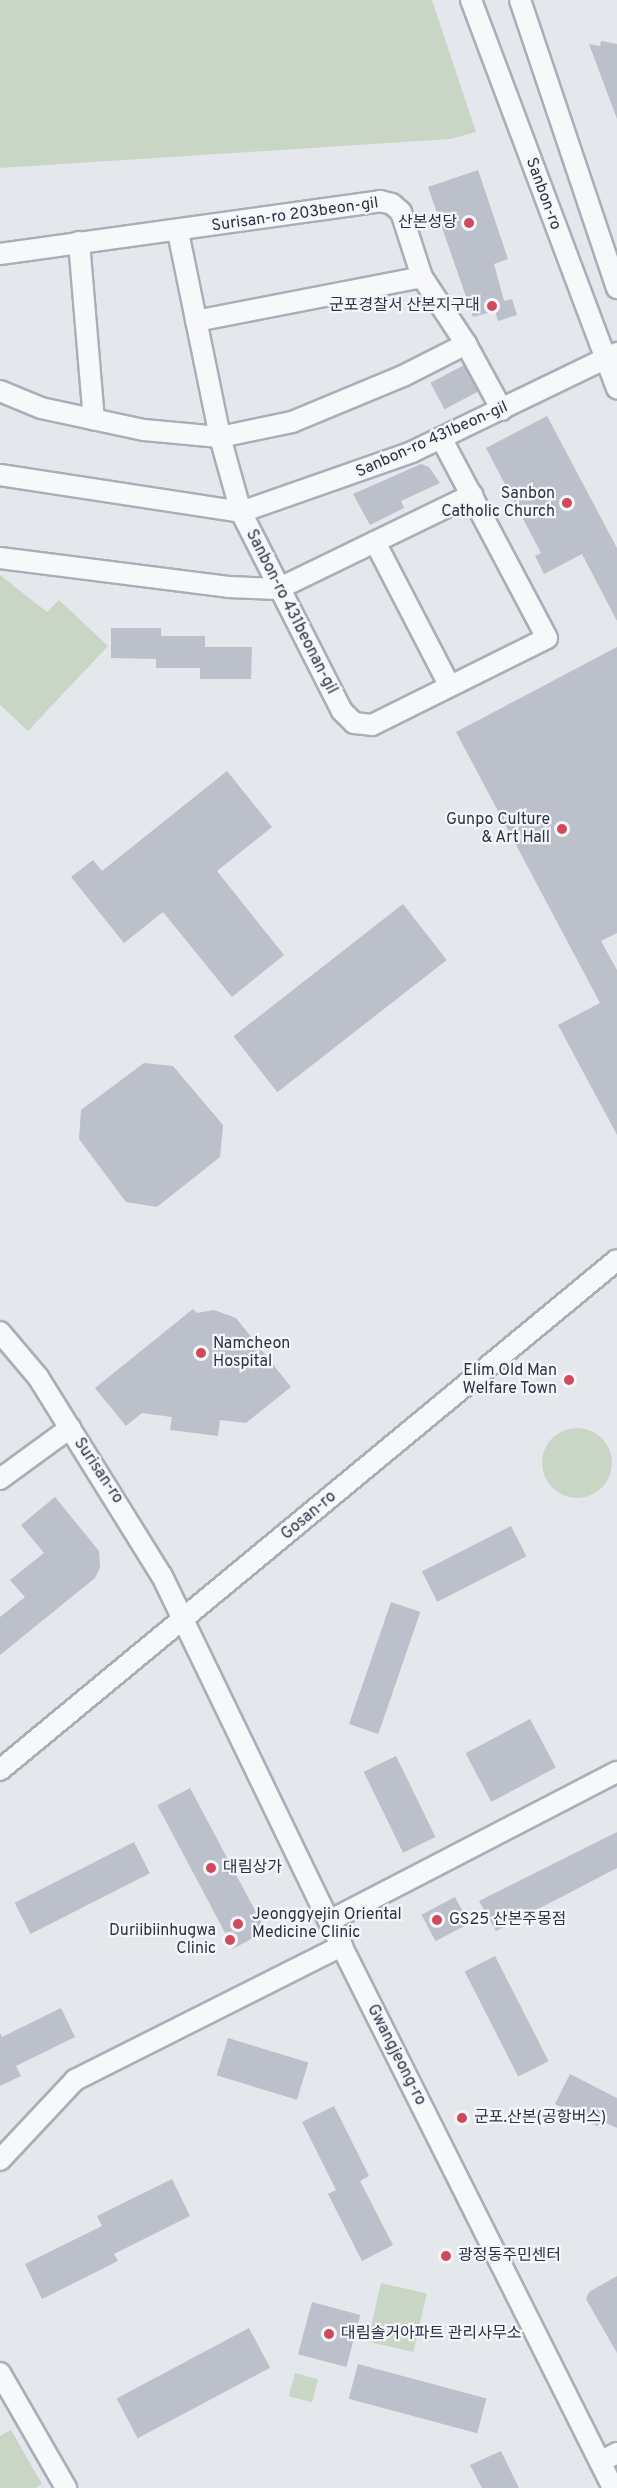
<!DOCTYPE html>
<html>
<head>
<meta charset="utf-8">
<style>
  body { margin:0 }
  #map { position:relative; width:617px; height:2488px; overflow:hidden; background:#e4e7ec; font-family:Overpass,"Noto Sans KR",sans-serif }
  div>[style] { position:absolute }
  .green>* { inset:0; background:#c9d6c5; transform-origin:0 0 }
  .round { border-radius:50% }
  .building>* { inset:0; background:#bbc0ca; transform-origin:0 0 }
  .roads { filter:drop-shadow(2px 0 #a9aeb7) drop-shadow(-2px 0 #a9aeb7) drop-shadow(0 2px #a9aeb7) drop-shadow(0 -2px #a9aeb7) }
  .minor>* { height:20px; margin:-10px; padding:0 10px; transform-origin:10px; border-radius:10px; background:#f7f8fa }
  .dots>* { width:16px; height:16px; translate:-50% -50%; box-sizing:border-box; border:3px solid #f4f6f9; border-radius:50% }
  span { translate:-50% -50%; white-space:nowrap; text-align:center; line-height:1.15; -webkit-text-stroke:4.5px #f4f6f9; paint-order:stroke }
  .street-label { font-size:16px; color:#2b3445 }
  .poi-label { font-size:16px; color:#2b3445 }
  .right { translate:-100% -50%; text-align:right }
  .left { translate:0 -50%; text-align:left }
</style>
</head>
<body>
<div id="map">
  <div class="green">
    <div style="clip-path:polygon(0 0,432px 0,476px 132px,450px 139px,0 168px)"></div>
    <div style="clip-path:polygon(0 575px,47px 612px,59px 600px,108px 646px,28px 731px,0 705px)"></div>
    <div class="round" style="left:542px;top:1428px;width:70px;height:70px"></div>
    <div style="left:381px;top:2283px;width:47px;height:60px;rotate:13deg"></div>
    <div style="left:295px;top:2373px;width:24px;height:24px;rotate:15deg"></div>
    <div style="clip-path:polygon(11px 2430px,42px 2484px,36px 2488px,0 2488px,0 2436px)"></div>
  </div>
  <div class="building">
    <div style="clip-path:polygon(601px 41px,617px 44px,617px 119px,589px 44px,600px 46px)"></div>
    <div style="clip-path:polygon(478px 170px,508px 259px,494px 264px,504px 301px,512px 299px,517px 315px,498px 321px,495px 311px,473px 317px,428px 187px)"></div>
    <div style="left:464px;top:365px;width:30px;height:38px;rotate:62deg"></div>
    <div style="clip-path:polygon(547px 416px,617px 548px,617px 621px,582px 554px,544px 574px,535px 556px,541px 553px,486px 448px)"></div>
    <div style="clip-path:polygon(421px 464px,429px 467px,440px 483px,401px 501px,404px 508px,370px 525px,353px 494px)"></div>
    <div style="clip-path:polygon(111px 628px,161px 628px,161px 636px,205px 636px,205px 647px,252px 647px,251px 679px,200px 679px,200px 668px,156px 668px,156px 659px,111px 658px)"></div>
    <div style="clip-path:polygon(617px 647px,617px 933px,601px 941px,617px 970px,617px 1135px,558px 1025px,600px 1003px,456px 732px)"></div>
    <div style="clip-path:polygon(227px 771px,272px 827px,217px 871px,284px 955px,232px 997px,163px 912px,124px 943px,71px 877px,93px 860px,102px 871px)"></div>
    <div style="left:403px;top:904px;width:71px;height:215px;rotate:52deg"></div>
    <div style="clip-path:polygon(144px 1063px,173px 1066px,223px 1125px,220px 1157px,157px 1207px,126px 1202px,79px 1139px,81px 1110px)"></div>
    <div style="clip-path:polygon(193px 1309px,197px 1313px,214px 1310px,236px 1318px,291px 1387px,246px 1423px,220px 1420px,218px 1436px,170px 1430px,172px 1417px,142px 1413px,126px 1426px,95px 1388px)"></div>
    <div style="clip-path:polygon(55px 1497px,99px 1551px,100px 1568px,95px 1578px,0 1655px,0 1617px,25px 1597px,10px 1580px,44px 1553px,21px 1525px)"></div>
    <div style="left:511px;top:1526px;width:34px;height:100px;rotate:63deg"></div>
    <div style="left:391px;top:1602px;width:31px;height:129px;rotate:19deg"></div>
    <div style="left:530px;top:1719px;width:55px;height:73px;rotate:62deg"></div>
    <div style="left:396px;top:1756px;width:90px;height:36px;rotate:64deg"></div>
    <div style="left:190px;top:1788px;width:162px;height:37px;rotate:62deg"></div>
    <div style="clip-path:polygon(617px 1832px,617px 1868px,496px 1931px,479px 1901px)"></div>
    <div style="left:134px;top:1842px;width:35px;height:134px;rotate:63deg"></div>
    <div style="left:455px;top:1897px;width:30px;height:38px;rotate:62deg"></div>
    <div style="left:495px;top:1956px;width:118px;height:34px;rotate:63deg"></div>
    <div style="clip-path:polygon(61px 2008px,75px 2037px,16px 2066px,21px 2076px,0 2086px,0 2033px,2px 2037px)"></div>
    <div style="left:228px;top:2038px;width:84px;height:39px;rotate:17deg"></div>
    <div style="clip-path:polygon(570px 2074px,617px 2098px,617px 2128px,604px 2122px,601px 2128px,555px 2104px)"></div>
    <div style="clip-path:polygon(334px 2106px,369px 2176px,360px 2181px,393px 2245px,362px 2261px,328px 2194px,336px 2190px,302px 2122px)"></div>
    <div style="clip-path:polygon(172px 2179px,190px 2216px,114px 2254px,118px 2261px,42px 2299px,25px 2264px,102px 2226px,97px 2216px)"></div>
    <div style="clip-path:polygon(617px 2276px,617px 2353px,586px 2299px,589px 2292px)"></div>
    <div style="left:312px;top:2302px;width:50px;height:54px;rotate:15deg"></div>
    <div style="left:249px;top:2328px;width:45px;height:150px;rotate:62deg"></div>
    <div style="left:358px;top:2364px;width:133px;height:36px;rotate:15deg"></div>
    <div style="clip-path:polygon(501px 2451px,519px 2488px,482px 2488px,470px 2465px)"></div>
  </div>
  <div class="roads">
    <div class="minor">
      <div style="left:471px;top:0;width:415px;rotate:69.4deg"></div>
      <div style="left:520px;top:0;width:304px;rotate:71.4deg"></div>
      <div style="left:178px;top:232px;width:209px;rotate:78.4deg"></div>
      <div style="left:220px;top:437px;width:78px;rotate:74.4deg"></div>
      <div style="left:241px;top:512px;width:223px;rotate:63.1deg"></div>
      <div style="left:342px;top:711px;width:17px;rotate:45deg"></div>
      <div style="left:354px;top:723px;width:18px;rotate:6deg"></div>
      <div style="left:372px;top:725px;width:195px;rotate:-26.4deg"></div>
      <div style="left:547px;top:638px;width:226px;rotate:-117.9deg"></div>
      <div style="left:79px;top:242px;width:178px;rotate:85.2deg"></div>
      <div style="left:0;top:254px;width:384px;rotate:-7.9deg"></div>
      <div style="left:380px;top:201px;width:12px;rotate:14deg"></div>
      <div style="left:392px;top:204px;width:12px;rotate:42deg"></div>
      <div style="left:401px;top:212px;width:68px;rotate:72.1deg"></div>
      <div style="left:422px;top:277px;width:80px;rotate:56.7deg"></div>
      <div style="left:466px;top:344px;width:75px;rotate:61.4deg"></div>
      <div style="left:196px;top:321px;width:230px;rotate:-11deg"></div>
      <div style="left:0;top:391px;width:44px;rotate:22.5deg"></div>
      <div style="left:41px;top:408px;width:105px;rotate:12.1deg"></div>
      <div style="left:144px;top:430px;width:76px;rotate:5.3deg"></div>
      <div style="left:220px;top:437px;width:74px;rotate:-11.8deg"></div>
      <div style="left:292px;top:422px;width:120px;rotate:-22.5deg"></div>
      <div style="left:403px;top:376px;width:71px;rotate:-26.9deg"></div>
      <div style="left:0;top:475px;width:244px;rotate:8.7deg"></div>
      <div style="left:241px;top:512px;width:181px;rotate:-19.3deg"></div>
      <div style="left:412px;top:452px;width:228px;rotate:-25.8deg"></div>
      <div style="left:375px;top:542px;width:161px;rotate:62.6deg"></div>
      <div style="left:0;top:558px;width:230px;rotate:7.2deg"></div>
      <div style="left:228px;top:587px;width:50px;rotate:2.3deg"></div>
      <div style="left:278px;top:589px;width:216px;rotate:-25.9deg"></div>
      <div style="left:0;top:1332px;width:59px;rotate:49.8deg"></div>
      <div style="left:38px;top:1377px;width:234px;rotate:58.1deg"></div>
      <div style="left:162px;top:1576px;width:383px;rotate:64.2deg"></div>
      <div style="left:329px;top:1921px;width:634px;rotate:63.39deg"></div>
      <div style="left:0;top:1479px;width:87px;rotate:-36.1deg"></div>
      <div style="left:0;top:1770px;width:800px;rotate:-39.58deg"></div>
      <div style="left:329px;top:1921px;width:324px;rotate:-27.4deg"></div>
      <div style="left:0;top:2160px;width:110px;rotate:-46.8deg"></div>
      <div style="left:75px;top:2080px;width:299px;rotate:-26.7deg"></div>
      <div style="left:0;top:2373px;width:133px;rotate:60.1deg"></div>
      <div style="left:600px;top:2462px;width:19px;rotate:-28deg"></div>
    </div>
  </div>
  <div class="dots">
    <div style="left:469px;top:223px;background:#d1495b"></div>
    <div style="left:492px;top:306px;background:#d1495b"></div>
    <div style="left:567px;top:503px;background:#d1495b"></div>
    <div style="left:562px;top:829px;background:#d1495b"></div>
    <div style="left:201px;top:1353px;background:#d1495b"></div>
    <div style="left:569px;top:1380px;background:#d1495b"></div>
    <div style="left:211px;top:1868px;background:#d1495b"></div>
    <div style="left:437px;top:1920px;background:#d1495b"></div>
    <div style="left:238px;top:1924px;background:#d1495b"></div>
    <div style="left:230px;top:1940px;background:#d1495b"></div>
    <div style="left:462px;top:2118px;background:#d1495b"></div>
    <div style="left:446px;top:2256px;background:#d1495b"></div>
    <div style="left:329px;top:2334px;background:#d1495b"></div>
  </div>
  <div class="street-label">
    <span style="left:543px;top:194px;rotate:70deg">Sanbon-ro</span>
    <span style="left:295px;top:215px;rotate:-8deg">Surisan-ro 203beon-gil</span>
    <span style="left:432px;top:440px;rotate:-24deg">Sanbon-ro 431beon-gil</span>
    <span style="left:291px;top:612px;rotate:63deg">Sanbon-ro 431beonan-gil</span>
    <span style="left:98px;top:1471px;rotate:56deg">Surisan-ro</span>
    <span style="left:309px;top:1516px;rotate:-40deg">Gosan-ro</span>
    <span style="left:396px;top:2055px;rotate:63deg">Gwangjeong-ro</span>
  </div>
  <div class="poi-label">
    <span class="right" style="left:457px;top:223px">산본성당</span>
    <span class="right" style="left:480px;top:306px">군포경찰서 산본지구대</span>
    <span class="right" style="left:555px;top:503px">Sanbon<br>Catholic Church</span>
    <span class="right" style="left:550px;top:829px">Gunpo Culture<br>&amp; Art Hall</span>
    <span class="left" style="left:213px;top:1353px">Namcheon<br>Hospital</span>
    <span class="right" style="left:557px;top:1380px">Elim Old Man<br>Welfare Town</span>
    <span class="left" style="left:223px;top:1868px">대림상가</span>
    <span class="left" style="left:252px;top:1924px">Jeonggyejin Oriental<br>Medicine Clinic</span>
    <span class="left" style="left:449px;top:1920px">GS25 산본주몽점</span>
    <span class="right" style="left:216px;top:1940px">Duriibiinhugwa<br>Clinic</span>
    <span class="left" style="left:474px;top:2118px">군포.산본(공항버스)</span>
    <span class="left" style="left:458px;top:2256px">광정동주민센터</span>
    <span class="left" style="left:341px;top:2334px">대림솔거아파트 관리사무소</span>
  </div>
</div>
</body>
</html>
